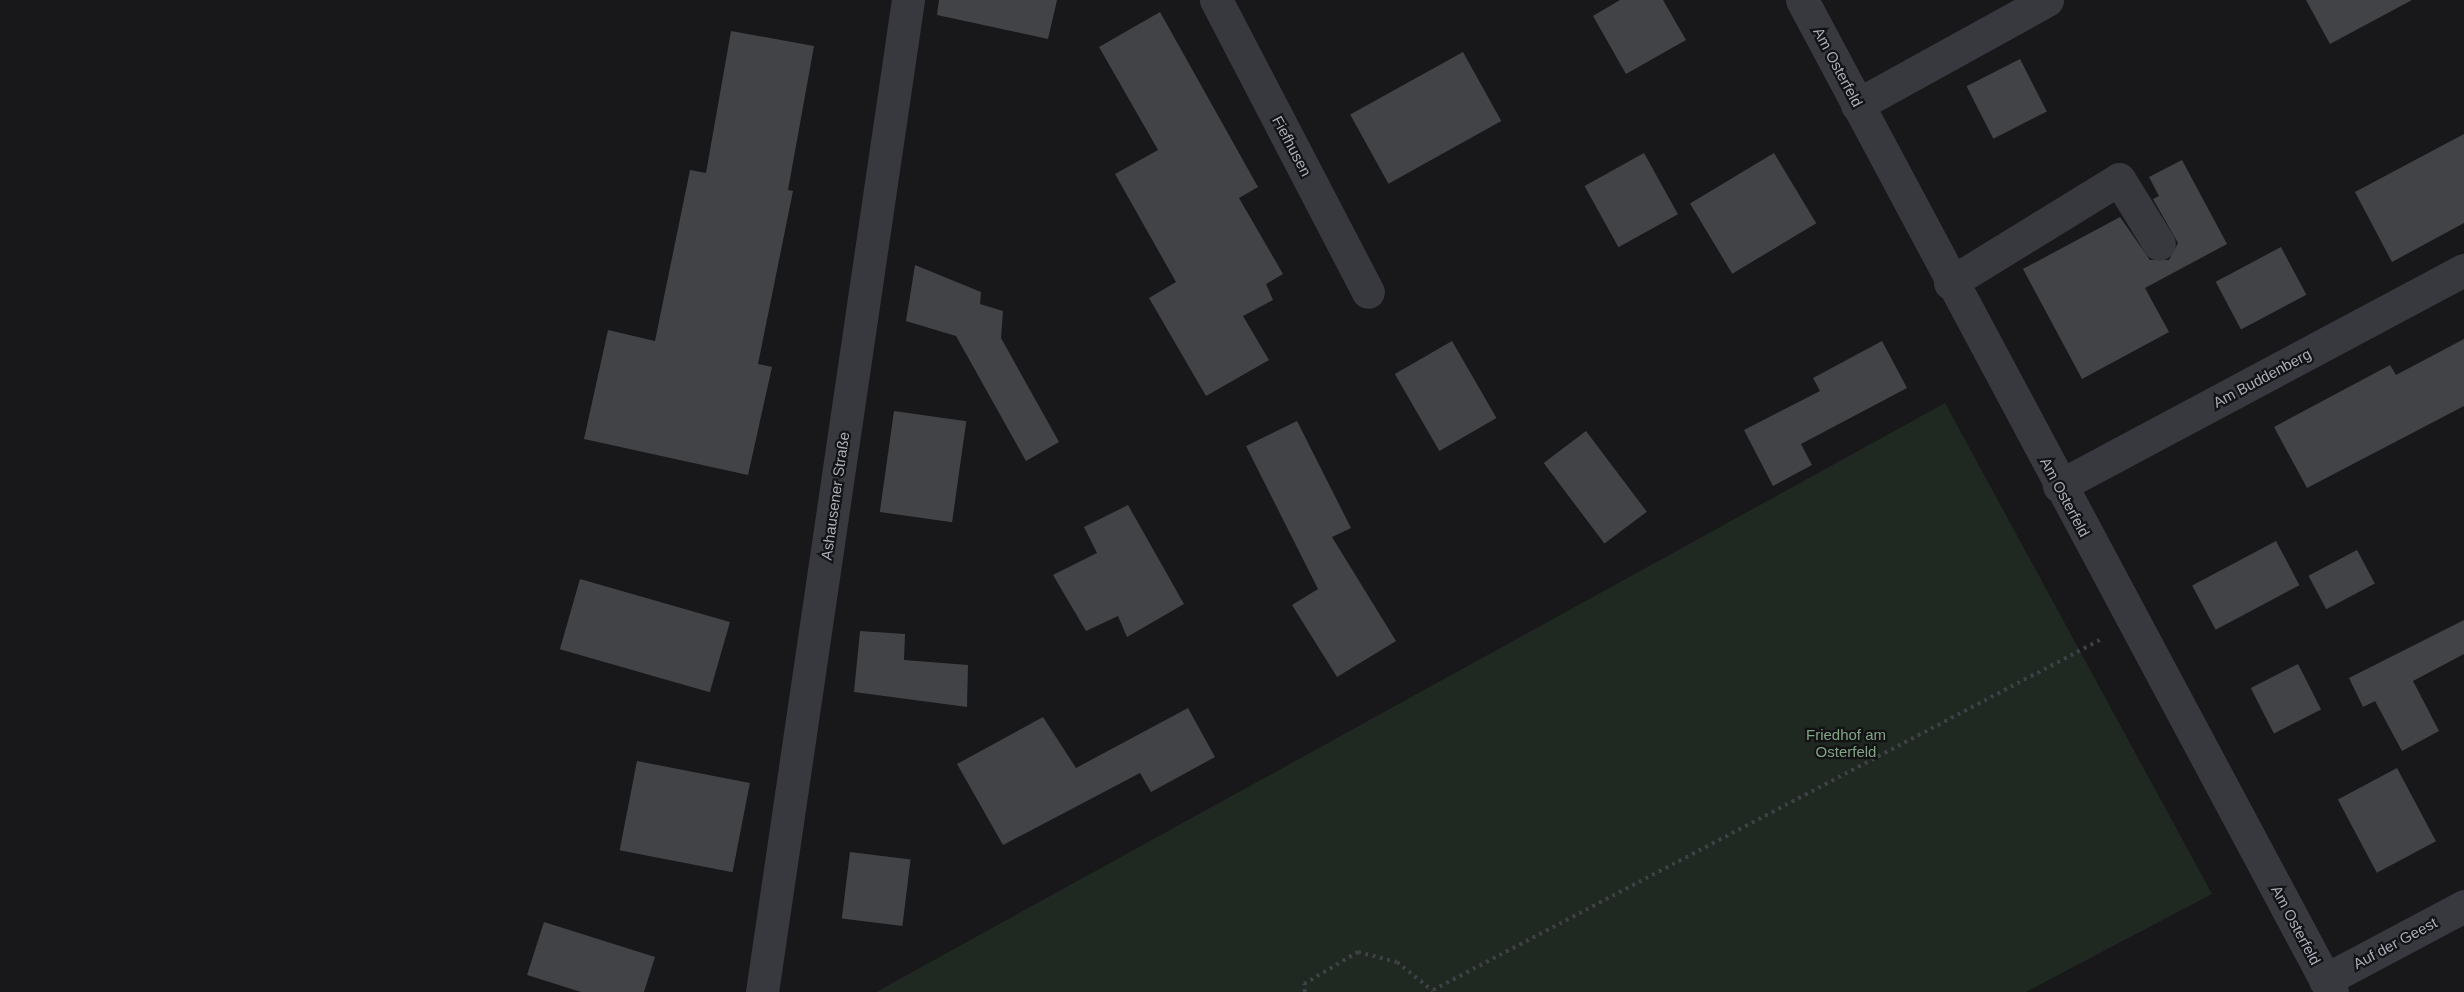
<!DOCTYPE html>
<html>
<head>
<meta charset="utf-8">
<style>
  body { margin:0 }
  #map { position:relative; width:2464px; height:992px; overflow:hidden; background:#18181a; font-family:Arial,sans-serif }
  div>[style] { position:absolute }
  .green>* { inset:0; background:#1f2821 }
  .building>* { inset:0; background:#424347; transform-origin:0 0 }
  .path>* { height:4px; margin-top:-2px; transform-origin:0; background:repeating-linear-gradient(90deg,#3e4046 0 3px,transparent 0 7.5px) }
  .minor>* { height:33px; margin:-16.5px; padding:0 16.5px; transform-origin:16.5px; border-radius:16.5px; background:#38393f }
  span { translate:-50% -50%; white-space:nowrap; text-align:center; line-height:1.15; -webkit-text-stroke:4.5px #131215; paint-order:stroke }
  .street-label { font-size:15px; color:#aaaeba }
  .park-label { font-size:15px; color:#81a585 }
</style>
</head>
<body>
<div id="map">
  <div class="green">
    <div style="clip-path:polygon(1945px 403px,2212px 894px,2026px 992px,876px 992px)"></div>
  </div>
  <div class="building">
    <div style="clip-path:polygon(939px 0,1057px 0,1048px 39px,937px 15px)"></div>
    <div style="clip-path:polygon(1620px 0,1663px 0,1686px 40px,1626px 74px,1593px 16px)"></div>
    <div style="clip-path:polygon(2306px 0,2412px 0,2330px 44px)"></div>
    <div style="clip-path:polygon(1160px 12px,1258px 187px,1239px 198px,1283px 274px,1266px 284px,1273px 300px,1243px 316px,1269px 360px,1206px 396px,1149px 298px,1176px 282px,1115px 174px,1158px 150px,1099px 47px)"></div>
    <div style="clip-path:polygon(731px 31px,814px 46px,788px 190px,793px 191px,758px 364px,772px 367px,748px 475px,584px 439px,608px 330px,655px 341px,690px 170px,706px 173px)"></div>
    <div style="left:1463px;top:52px;width:79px;height:129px;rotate:61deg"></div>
    <div style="left:2020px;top:59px;width:59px;height:60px;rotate:63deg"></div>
    <div style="clip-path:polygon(2464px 134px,2464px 223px,2392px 262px,2355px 192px)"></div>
    <div style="left:1644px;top:153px;width:70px;height:68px;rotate:61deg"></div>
    <div style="left:1774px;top:153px;width:82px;height:98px;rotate:59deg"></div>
    <div style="clip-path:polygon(2182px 160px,2227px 244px,2145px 288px,2169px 332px,2082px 379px,2023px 269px,2120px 217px,2150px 260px,2169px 260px,2178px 243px,2153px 199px,2159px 196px,2149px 177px)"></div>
    <div style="left:2281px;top:247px;width:54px;height:74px;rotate:62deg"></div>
    <div style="clip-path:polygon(915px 265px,981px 292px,980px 304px,1003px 311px,1001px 338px,1059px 442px,1026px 461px,956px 336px,906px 321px)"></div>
    <div style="clip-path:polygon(2464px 339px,2464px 406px,2307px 488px,2274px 427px,2390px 365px,2396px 375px)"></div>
    <div style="left:1452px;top:341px;width:89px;height:66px;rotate:60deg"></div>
    <div style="clip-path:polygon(1882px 341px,1907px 388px,1801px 444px,1812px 465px,1773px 486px,1744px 430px,1820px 391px,1813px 378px)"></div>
    <div style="left:894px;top:411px;width:73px;height:102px;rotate:8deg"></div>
    <div style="clip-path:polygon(1297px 421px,1351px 528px,1332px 537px,1396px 641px,1337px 677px,1292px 605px,1318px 589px,1246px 446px)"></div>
    <div style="left:1586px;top:431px;width:101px;height:53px;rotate:53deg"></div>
    <div style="clip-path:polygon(1128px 505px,1184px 604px,1127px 637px,1118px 616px,1086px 631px,1053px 575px,1097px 553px,1084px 527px)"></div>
    <div style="left:2276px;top:541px;width:50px;height:95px;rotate:62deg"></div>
    <div style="left:2357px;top:550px;width:38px;height:55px;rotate:62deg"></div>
    <div style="left:580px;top:579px;width:156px;height:73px;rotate:16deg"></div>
    <div style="clip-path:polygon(2464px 620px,2464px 654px,2413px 681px,2439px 731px,2402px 751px,2375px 701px,2363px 707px,2349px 678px)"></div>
    <div style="clip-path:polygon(860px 631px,905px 634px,904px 660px,968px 665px,967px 707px,854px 692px)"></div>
    <div style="left:2298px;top:664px;width:51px;height:53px;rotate:63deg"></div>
    <div style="clip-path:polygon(1188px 708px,1215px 757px,1151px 792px,1140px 773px,1003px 845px,957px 764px,1043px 717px,1076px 768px)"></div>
    <div style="left:637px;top:761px;width:115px;height:91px;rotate:11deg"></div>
    <div style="left:2397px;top:768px;width:83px;height:67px;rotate:62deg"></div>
    <div style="left:850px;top:852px;width:61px;height:67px;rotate:7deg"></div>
    <div style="clip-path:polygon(544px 922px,655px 957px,644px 992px,581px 992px,527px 975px)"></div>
  </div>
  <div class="path">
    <div style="left:1433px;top:990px;width:753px;rotate:-27.69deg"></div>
    <div style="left:1305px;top:992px;width:8px;rotate:-97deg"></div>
    <div style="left:1304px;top:984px;width:63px;rotate:-30.7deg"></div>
    <div style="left:1358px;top:952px;width:40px;rotate:14.4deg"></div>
    <div style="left:1397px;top:962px;width:46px;rotate:38.9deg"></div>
  </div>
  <div class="minor">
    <div style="left:1216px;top:0;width:329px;rotate:62.5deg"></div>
    <div style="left:1802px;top:0;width:1125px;rotate:61.89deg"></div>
    <div style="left:1857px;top:105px;width:217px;rotate:-28.9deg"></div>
    <div style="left:1950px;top:283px;width:198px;rotate:-31.6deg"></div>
    <div style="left:2119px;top:179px;width:76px;rotate:58.4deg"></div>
    <div style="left:2059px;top:486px;width:459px;rotate:-28.1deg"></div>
    <div style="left:2325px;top:980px;width:157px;rotate:-28deg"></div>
    <div style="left:762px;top:992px;width:1003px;rotate:-81.63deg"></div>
  </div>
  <div class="street-label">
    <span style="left:1838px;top:67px;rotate:62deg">Am Osterfeld</span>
    <span style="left:1292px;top:146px;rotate:62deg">Fiefhusen</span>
    <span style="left:2262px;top:378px;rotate:-28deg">Am Buddenberg</span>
    <span style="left:835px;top:496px;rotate:-82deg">Ashausener Straße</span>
    <span style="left:2065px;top:497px;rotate:62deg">Am Osterfeld</span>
    <span style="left:2296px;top:925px;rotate:62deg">Am Osterfeld</span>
    <span style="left:2395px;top:943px;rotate:-28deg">Auf der Geest</span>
  </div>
  <div class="park-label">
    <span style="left:1846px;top:743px">Friedhof am<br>Osterfeld</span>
  </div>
</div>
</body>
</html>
